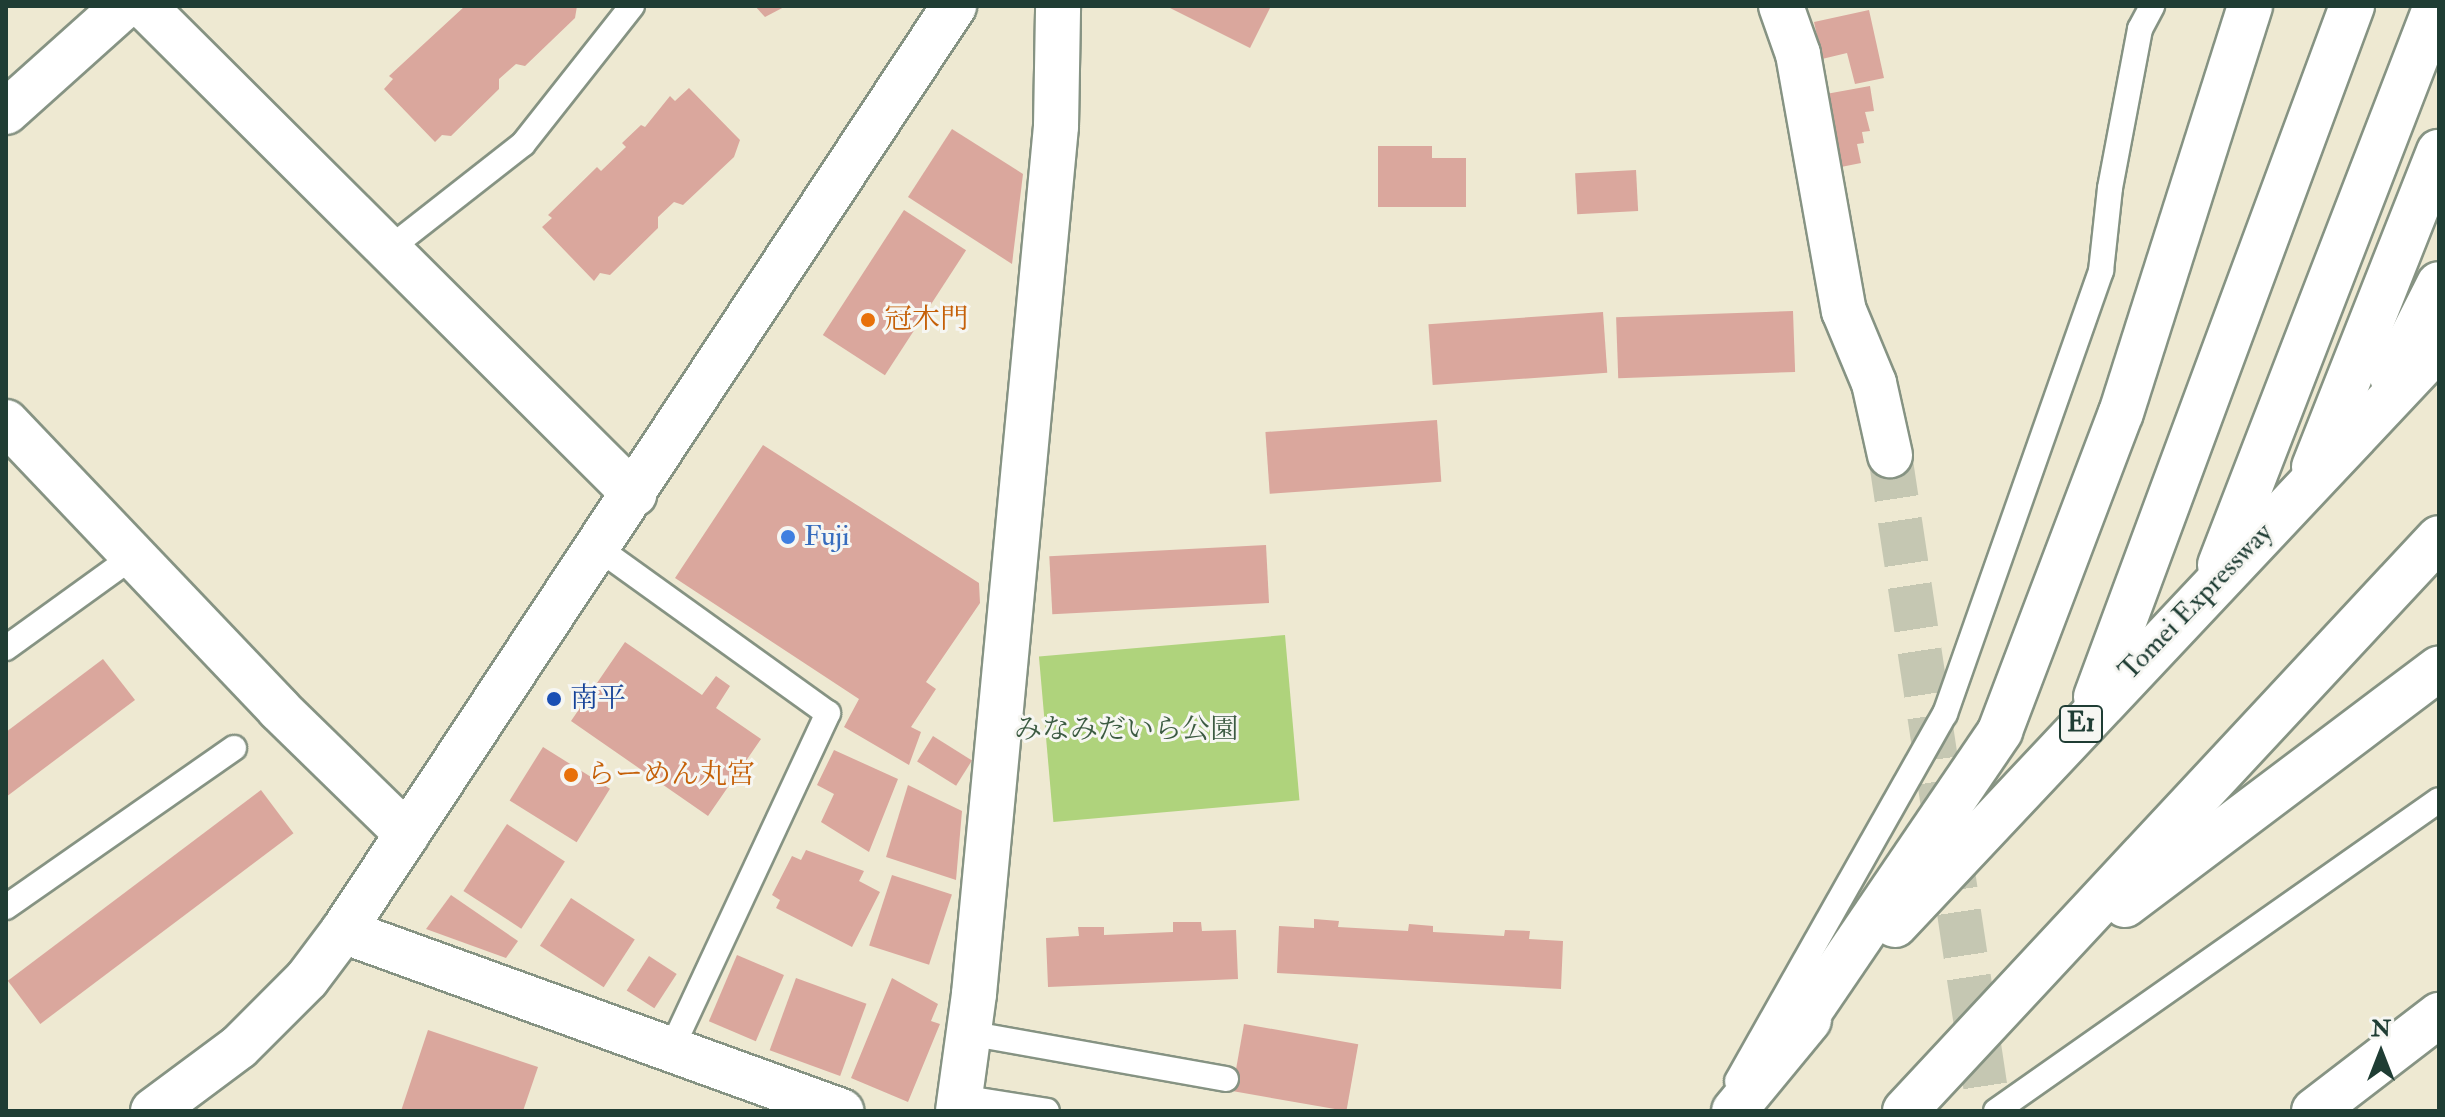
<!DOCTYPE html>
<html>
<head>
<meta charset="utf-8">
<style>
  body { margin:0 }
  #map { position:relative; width:2445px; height:1117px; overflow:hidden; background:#eee9d2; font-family:"IM FELL Double Pica","Noto Serif JP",serif }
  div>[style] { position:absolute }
  .green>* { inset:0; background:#afd37c; transform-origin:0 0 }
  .building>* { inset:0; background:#daa79d; transform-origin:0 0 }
  .street-tunnel>* { height:44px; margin-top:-22px; transform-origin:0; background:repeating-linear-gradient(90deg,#c5c7b2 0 44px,transparent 0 66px) }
  .roads { filter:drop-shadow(2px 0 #869383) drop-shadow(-2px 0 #869383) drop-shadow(0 2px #869383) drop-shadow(0 -2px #869383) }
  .lane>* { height:24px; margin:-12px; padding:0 12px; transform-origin:12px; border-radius:12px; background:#fff }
  .street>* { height:44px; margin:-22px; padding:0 22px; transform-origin:22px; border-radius:22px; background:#fff }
  .secondary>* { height:44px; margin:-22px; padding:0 22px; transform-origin:22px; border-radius:22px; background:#fff }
  .highway>* { height:44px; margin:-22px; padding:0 22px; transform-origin:22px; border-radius:22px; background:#fff }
  .dots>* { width:22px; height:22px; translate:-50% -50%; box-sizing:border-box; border:4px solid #f6f6f2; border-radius:50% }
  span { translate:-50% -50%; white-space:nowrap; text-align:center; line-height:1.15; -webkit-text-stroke:6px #f6f6f2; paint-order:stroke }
  .shield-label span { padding:2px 6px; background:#f6f6f2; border:2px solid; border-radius:6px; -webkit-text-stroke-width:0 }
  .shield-label { font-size:26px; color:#1f3d34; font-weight:700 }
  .food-label { font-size:28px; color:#c56008 }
  .left { translate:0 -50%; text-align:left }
  .shop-label { font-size:28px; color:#366cbe }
  .street-label { font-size:28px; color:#1f3d34 }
  .transit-label { font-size:28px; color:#164399 }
  .park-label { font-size:28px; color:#3c5b42 }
  .frame { position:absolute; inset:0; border:8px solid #1f3d34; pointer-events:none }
  .north { position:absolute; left:2341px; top:1013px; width:80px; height:80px; -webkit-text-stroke:6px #f6f6f2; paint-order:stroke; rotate:0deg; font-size:22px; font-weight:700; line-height:32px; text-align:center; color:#1f3d34 }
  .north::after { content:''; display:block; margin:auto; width:28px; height:36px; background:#1f3d34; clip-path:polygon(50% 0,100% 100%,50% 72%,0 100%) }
</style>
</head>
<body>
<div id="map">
  <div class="green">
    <div style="left:1285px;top:635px;width:166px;height:247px;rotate:85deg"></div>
  </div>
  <div class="building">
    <div style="clip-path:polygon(465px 6px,577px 6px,575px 18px,525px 66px,516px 64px,499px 79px,499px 89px,451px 136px,442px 135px,435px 142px,384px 89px,393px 79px,389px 76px)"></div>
    <div style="clip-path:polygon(755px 6px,786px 6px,765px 17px)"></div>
    <div style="clip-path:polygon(1166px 6px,1271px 6px,1250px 48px)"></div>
    <div style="clip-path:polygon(1869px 10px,1884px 78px,1855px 84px,1847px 53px,1822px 59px,1814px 22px)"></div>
    <div style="clip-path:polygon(1870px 86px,1874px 111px,1865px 112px,1870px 131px,1862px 132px,1864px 143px,1857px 144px,1861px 163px,1841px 167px,1826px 94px)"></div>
    <div style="clip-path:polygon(689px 88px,740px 140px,734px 157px,683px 205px,674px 202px,658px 217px,658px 228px,610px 275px,600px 273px,594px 281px,542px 227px,552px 218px,548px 215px,597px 167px,601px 171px,626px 147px,622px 143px,641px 125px,645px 127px,670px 96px,675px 101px)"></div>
    <div style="clip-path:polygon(952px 129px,1023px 174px,1012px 264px,908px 197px)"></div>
    <div style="clip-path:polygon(1378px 146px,1432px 146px,1432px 158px,1466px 158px,1466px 207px,1378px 207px)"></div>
    <div style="left:1636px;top:170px;width:41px;height:61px;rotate:87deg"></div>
    <div style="left:904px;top:210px;width:74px;height:149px;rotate:33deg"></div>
    <div style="left:1793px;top:311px;width:61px;height:177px;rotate:88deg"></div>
    <div style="left:1603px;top:312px;width:61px;height:175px;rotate:86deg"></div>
    <div style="left:1437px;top:420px;width:62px;height:172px;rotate:86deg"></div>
    <div style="clip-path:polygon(763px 445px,979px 583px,980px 603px,926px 682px,936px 689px,911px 727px,921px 732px,909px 765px,844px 727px,859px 699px,675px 578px)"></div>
    <div style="left:1266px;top:545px;width:58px;height:217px;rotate:87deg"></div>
    <div style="clip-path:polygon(625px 642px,702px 695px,716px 676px,730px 686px,716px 708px,761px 739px,708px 816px,571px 721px)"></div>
    <div style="clip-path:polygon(103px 659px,135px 700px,6px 797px,6px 732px)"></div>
    <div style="left:933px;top:736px;width:46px;height:30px;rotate:32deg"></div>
    <div style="left:543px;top:747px;width:79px;height:63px;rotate:32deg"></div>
    <div style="clip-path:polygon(834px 750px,898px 779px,869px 852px,821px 822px,834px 794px,817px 785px)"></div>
    <div style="clip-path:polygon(908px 785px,962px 811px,956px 880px,886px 857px)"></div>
    <div style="left:261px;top:790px;width:54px;height:317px;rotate:53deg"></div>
    <div style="left:507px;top:824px;width:69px;height:80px;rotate:33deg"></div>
    <div style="clip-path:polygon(806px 850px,864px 871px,859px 881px,880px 892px,852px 947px,776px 908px,780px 900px,772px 895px,792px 856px,801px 860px)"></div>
    <div style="left:892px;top:875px;width:63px;height:74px;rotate:18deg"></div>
    <div style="clip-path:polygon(451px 895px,518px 941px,506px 958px,426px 929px)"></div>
    <div style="left:571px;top:898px;width:76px;height:57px;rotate:33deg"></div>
    <div style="clip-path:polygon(1314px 919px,1339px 921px,1338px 927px,1408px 931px,1409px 924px,1433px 926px,1433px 932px,1504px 936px,1505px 930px,1530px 931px,1529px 939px,1563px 941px,1561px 989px,1277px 973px,1279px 926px,1314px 928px)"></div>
    <div style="clip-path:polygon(1173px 922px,1201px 922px,1202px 931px,1236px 930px,1238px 979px,1048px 987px,1046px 938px,1079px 936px,1078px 927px,1104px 927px,1104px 935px,1173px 932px)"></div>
    <div style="left:737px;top:955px;width:51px;height:72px;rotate:23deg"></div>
    <div style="left:649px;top:956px;width:33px;height:41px;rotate:33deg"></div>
    <div style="left:796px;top:978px;width:75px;height:77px;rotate:20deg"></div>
    <div style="clip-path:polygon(892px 978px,938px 1004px,931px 1021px,940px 1024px,908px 1102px,851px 1078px)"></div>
    <div style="left:1244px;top:1024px;width:116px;height:68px;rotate:10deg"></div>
    <div style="clip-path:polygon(428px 1030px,538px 1067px,523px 1111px,401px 1111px)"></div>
  </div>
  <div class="street-tunnel">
    <div style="left:1890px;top:455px;width:663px;rotate:81.42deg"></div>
  </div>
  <div class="roads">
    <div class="lane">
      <div style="left:389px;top:249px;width:170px;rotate:-38.1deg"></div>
      <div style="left:523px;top:144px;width:176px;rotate:-51.7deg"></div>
      <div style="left:598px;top:548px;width:283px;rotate:35.7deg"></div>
      <div style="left:828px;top:713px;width:372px;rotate:115deg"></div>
      <div style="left:6px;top:648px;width:155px;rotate:-35.8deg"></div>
      <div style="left:6px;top:907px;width:278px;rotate:-34.9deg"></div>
      <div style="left:968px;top:1033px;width:262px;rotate:10.1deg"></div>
      <div style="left:1737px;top:1081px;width:422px;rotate:-60.5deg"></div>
      <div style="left:1945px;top:714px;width:470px;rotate:-70.6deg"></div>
      <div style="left:2101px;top:271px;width:83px;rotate:-83.8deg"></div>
      <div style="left:2110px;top:188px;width:162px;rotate:-79.3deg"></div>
      <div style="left:2140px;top:29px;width:26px;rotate:-62deg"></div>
      <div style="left:960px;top:1097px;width:88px;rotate:9.1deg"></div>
      <div style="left:1996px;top:1111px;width:541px;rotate:-35.07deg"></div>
    </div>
    <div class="street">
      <div style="left:144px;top:6px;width:692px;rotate:44.88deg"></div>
      <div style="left:1781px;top:6px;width:51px;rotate:70.5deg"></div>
      <div style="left:1798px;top:54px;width:261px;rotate:79.9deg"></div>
      <div style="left:1844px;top:311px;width:78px;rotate:67.4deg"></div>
      <div style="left:1874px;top:383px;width:74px;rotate:77.5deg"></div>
      <div style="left:6px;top:112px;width:159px;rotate:-41.9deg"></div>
      <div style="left:6px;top:422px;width:396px;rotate:46.4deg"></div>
      <div style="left:279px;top:709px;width:179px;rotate:44.3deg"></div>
      <div style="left:343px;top:931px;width:530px;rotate:19.87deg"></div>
      <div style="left:958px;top:1111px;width:118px;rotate:-82.2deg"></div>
      <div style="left:974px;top:994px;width:872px;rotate:-84.6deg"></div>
      <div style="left:1056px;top:126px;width:120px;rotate:-89deg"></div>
      <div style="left:2314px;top:1111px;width:158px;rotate:-37.5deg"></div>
    </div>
    <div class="secondary">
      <div style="left:153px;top:1111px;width:107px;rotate:-36.7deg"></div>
      <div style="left:239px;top:1047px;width:96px;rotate:-45deg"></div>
      <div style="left:307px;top:979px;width:60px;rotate:-53.1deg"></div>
      <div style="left:343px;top:931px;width:1109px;rotate:-56.55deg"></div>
    </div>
    <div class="highway">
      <div style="left:2392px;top:377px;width:104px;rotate:-63.2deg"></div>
      <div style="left:2314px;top:467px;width:339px;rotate:-68.4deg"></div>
      <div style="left:2220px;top:565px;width:599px;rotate:-68.87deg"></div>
      <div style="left:2096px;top:697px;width:737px;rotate:-69.67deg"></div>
      <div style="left:2125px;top:905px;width:393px;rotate:-37deg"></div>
      <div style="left:1895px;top:925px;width:794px;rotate:-46.74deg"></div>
      <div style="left:1789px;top:1042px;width:376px;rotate:-55.8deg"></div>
      <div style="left:2000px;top:731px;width:340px;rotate:-69.2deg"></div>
      <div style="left:2121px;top:413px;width:427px;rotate:-72.4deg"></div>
      <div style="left:1734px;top:1111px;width:118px;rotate:-50.5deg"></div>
      <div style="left:1905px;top:1111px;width:783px;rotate:-47.02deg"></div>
    </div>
  </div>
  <div class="dots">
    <div style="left:868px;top:320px;background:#e8710a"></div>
    <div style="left:788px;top:537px;background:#3f7fe0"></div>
    <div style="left:554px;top:699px;background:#1a4fb4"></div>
    <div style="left:571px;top:775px;background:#e8710a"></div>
  </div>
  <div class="shield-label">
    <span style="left:2081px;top:724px">E1</span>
  </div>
  <div class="food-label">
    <span class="left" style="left:884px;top:320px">冠木門</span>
    <span class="left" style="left:587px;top:775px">らーめん丸宮</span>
  </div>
  <div class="shop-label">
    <span class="left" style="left:804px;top:537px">Fuji</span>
  </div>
  <div class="street-label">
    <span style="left:2196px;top:602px;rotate:-46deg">Tomei Expressway</span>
  </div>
  <div class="transit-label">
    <span class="left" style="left:570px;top:699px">南平</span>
  </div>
  <div class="park-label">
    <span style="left:1126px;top:730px">みなみだいら公園</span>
  </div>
  <div class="frame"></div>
  <div class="north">N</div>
</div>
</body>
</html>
